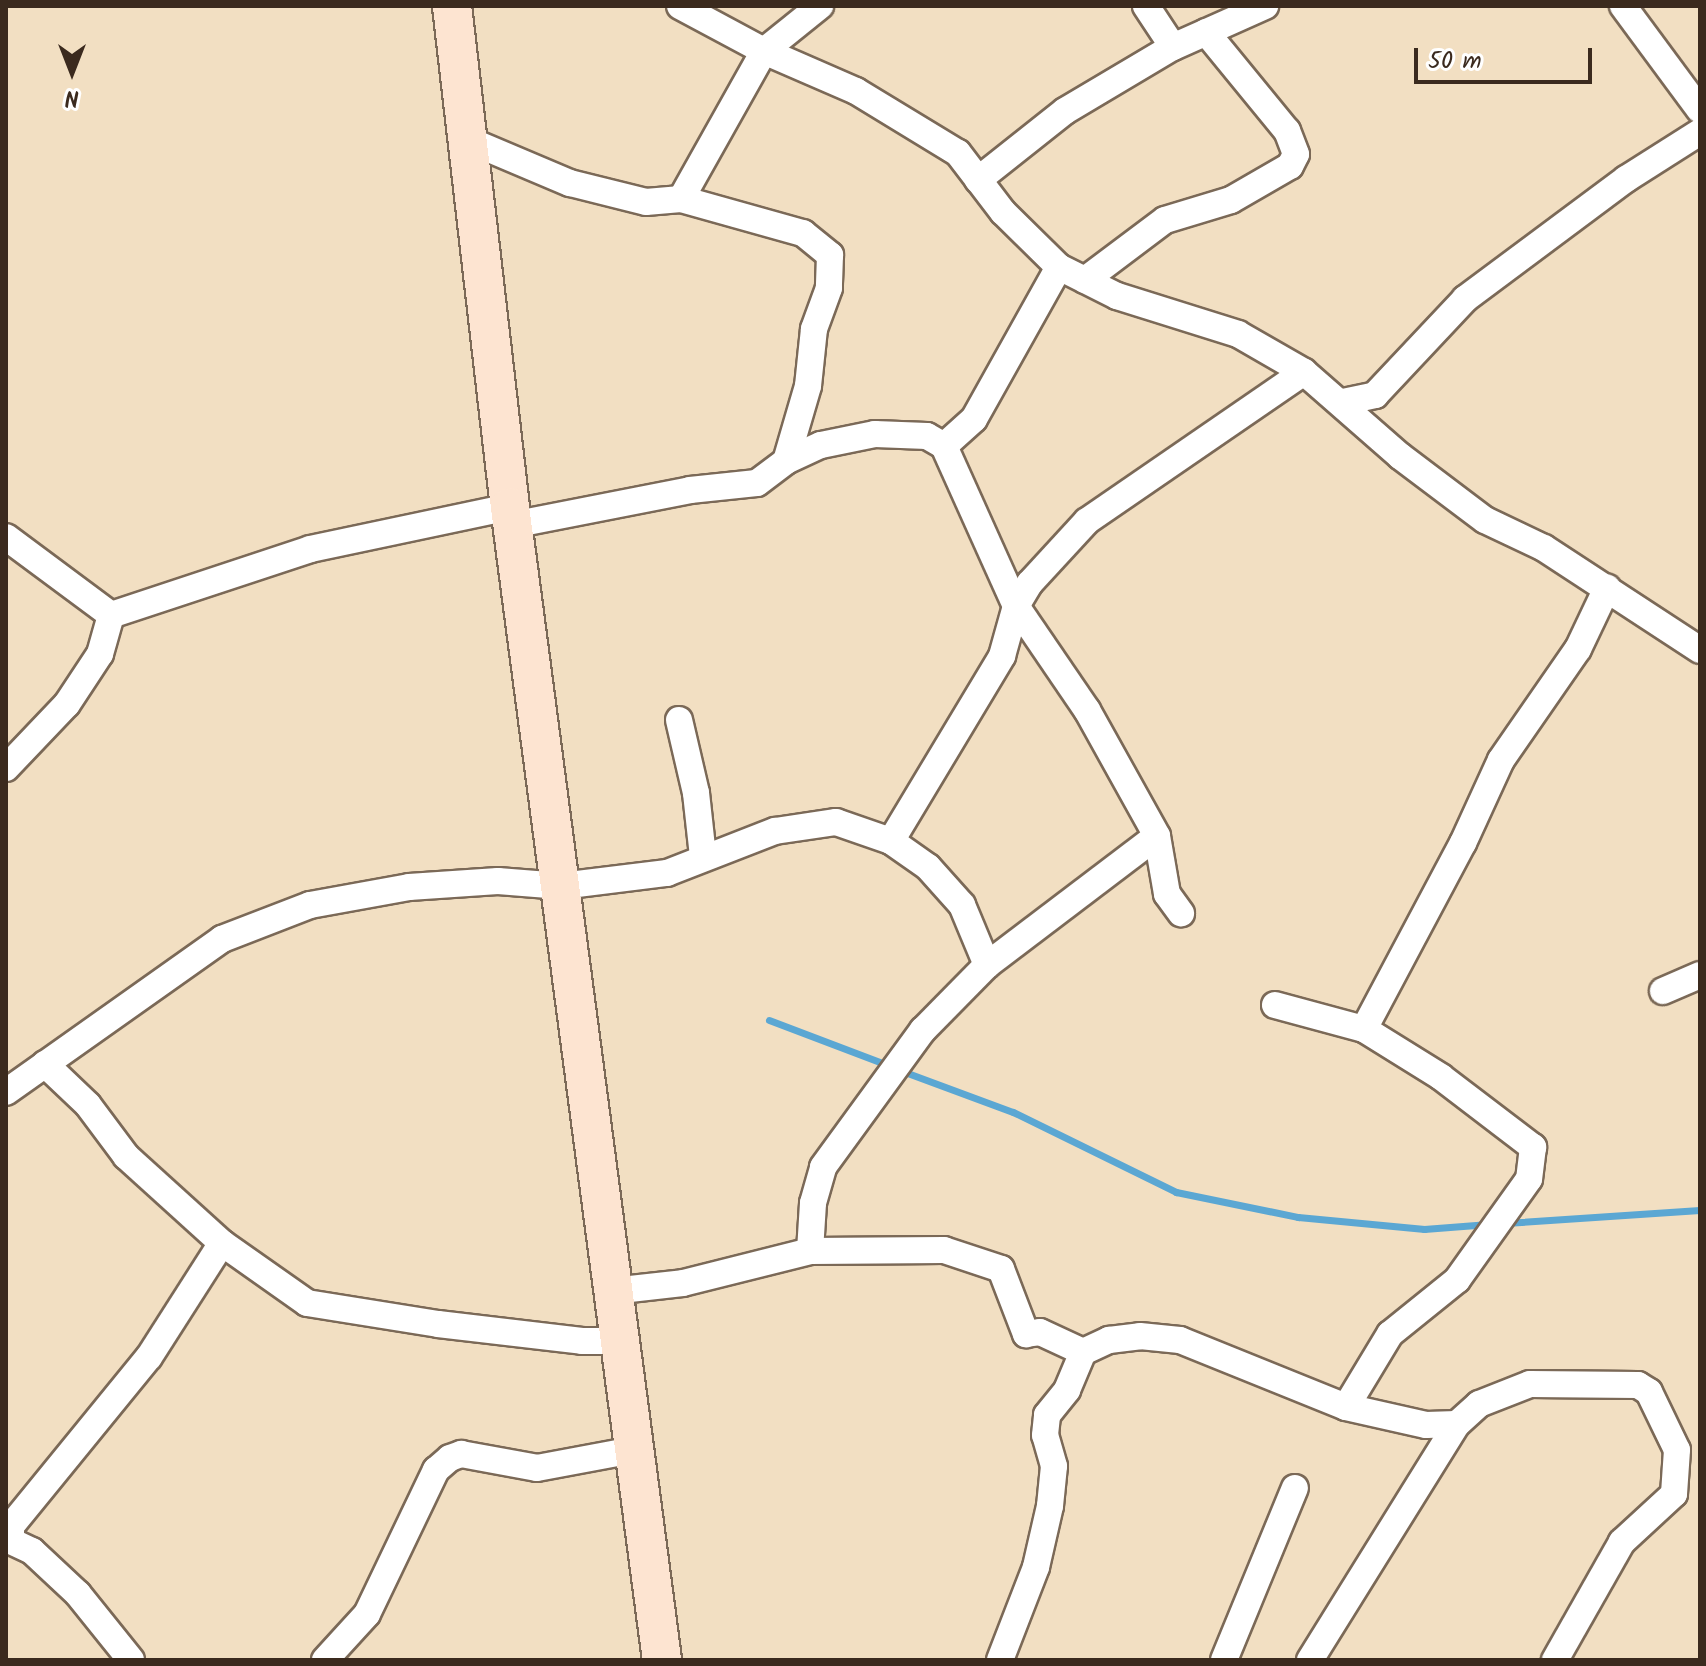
<!DOCTYPE html>
<html>
<head>
<meta charset="utf-8">
<style>
  body { margin:0 }
  #map { position:relative; width:1706px; height:1666px; overflow:hidden; background:#f2dfc2; font-family:Kalam,sans-serif }
  div>[style] { position:absolute }
  .stream>* { height:7px; margin:-3.5px; padding:0 3.5px; transform-origin:3.5px; border-radius:3.5px; background:#5ba7d3 }
  .roads { filter:drop-shadow(2px 0 #7b6957) drop-shadow(-2px 0 #7b6957) drop-shadow(0 2px #7b6957) drop-shadow(0 -2px #7b6957) }
  .minor>* { height:26px; margin:-13px; padding:0 13px; transform-origin:13px; border-radius:13px; background:#fff }
  .secondary>* { height:38px; margin:-19px; padding:0 19px; transform-origin:19px; border-radius:19px; background:#fde4d1 }
  span { translate:-50% -50%; white-space:nowrap; text-align:center; line-height:1.15; -webkit-text-stroke:7px #fff; paint-order:stroke }
  .frame { position:absolute; inset:0; border:8px solid #3b2a1e; pointer-events:none }
  .north { position:absolute; left:32px; top:32px; width:80px; height:80px; -webkit-text-stroke:6px #fff; paint-order:stroke; rotate:180deg; font-size:22px; font-weight:700; line-height:32px; text-align:center; color:#3b2a1e }
  .north::after { content:''; display:block; margin:auto; width:28px; height:36px; background:#3b2a1e; clip-path:polygon(50% 0,100% 100%,50% 72%,0 100%) }
  .scale { position:absolute; left:1414px; top:48px; width:178px; height:36px; box-sizing:border-box; border:4px solid #3b2a1e; border-top:0; padding-left:10px; font-size:24px; line-height:28px; white-space:nowrap; color:#3b2a1e; -webkit-text-stroke:6px #fff; paint-order:stroke }
</style>
</head>
<body>
<div id="map">
  <div class="stream">
    <div style="left:769px;top:1020px;width:129px;rotate:20.8deg"></div>
    <div style="left:902px;top:1071px;width:118px;rotate:20.3deg"></div>
    <div style="left:1013px;top:1112px;width:182px;rotate:26.1deg"></div>
    <div style="left:1176px;top:1192px;width:125px;rotate:11.6deg"></div>
    <div style="left:1298px;top:1217px;width:127px;rotate:5.4deg"></div>
    <div style="left:1424px;top:1229px;width:65px;rotate:-4.4deg"></div>
    <div style="left:1505px;top:1223px;width:195px;rotate:-3.8deg"></div>
  </div>
  <div class="roads">
    <div class="minor">
      <div style="left:680px;top:6px;width:95px;rotate:28.2deg"></div>
      <div style="left:764px;top:51px;width:100px;rotate:23.5deg"></div>
      <div style="left:856px;top:91px;width:119px;rotate:31.3deg"></div>
      <div style="left:958px;top:153px;width:74px;rotate:52.7deg"></div>
      <div style="left:1003px;top:212px;width:78px;rotate:44.5deg"></div>
      <div style="left:1059px;top:267px;width:65px;rotate:26.6deg"></div>
      <div style="left:1117px;top:296px;width:127px;rotate:17.4deg"></div>
      <div style="left:1238px;top:334px;width:76px;rotate:29.9deg"></div>
      <div style="left:1304px;top:372px;width:128px;rotate:41.2deg"></div>
      <div style="left:1400px;top:456px;width:106px;rotate:37deg"></div>
      <div style="left:1485px;top:520px;width:65px;rotate:25.4deg"></div>
      <div style="left:1544px;top:548px;width:186px;rotate:33.2deg"></div>
      <div style="left:1146px;top:6px;width:49px;rotate:56.6deg"></div>
      <div style="left:1623px;top:6px;width:129px;rotate:53.5deg"></div>
      <div style="left:468px;top:140px;width:111px;rotate:22.9deg"></div>
      <div style="left:570px;top:183px;width:78px;rotate:14deg"></div>
      <div style="left:646px;top:202px;width:35px;rotate:-5deg"></div>
      <div style="left:681px;top:199px;width:170px;rotate:-60.7deg"></div>
      <div style="left:764px;top:51px;width:72px;rotate:-38.8deg"></div>
      <div style="left:978px;top:180px;width:111px;rotate:-38.4deg"></div>
      <div style="left:1065px;top:111px;width:126px;rotate:-30.7deg"></div>
      <div style="left:1173px;top:47px;width:101px;rotate:-24deg"></div>
      <div style="left:681px;top:199px;width:127px;rotate:15.6deg"></div>
      <div style="left:803px;top:233px;width:35px;rotate:39deg"></div>
      <div style="left:830px;top:255px;width:33px;rotate:92deg"></div>
      <div style="left:829px;top:288px;width:44px;rotate:110.1deg"></div>
      <div style="left:814px;top:329px;width:57px;rotate:96deg"></div>
      <div style="left:808px;top:386px;width:78px;rotate:106.3deg"></div>
      <div style="left:1085px;top:280px;width:100px;rotate:-36.9deg"></div>
      <div style="left:1165px;top:220px;width:69px;rotate:-16.9deg"></div>
      <div style="left:1231px;top:200px;width:68px;rotate:-30deg"></div>
      <div style="left:1290px;top:166px;width:13px;rotate:-63deg"></div>
      <div style="left:1296px;top:154px;width:25px;rotate:-111deg"></div>
      <div style="left:1287px;top:131px;width:128px;rotate:-129.3deg"></div>
      <div style="left:1343px;top:402px;width:33px;rotate:-12deg"></div>
      <div style="left:1375px;top:395px;width:132px;rotate:-46.8deg"></div>
      <div style="left:1465px;top:299px;width:201px;rotate:-36.7deg"></div>
      <div style="left:1626px;top:179px;width:88px;rotate:-32.4deg"></div>
      <div style="left:944px;top:446px;width:40px;rotate:-42deg"></div>
      <div style="left:974px;top:419px;width:174px;rotate:-60.8deg"></div>
      <div style="left:512px;top:525px;width:181px;rotate:-11.1deg"></div>
      <div style="left:690px;top:490px;width:67px;rotate:-6deg"></div>
      <div style="left:757px;top:483px;width:36px;rotate:-37deg"></div>
      <div style="left:786px;top:461px;width:38px;rotate:-25deg"></div>
      <div style="left:821px;top:445px;width:55px;rotate:-11.5deg"></div>
      <div style="left:875px;top:434px;width:52px;rotate:2.2deg"></div>
      <div style="left:927px;top:436px;width:20px;rotate:30deg"></div>
      <div style="left:944px;top:446px;width:175px;rotate:65.8deg"></div>
      <div style="left:1016px;top:606px;width:126px;rotate:55.7deg"></div>
      <div style="left:1087px;top:710px;width:144px;rotate:60.9deg"></div>
      <div style="left:1157px;top:836px;width:59px;rotate:80.2deg"></div>
      <div style="left:1167px;top:894px;width:24px;rotate:54deg"></div>
      <div style="left:6px;top:537px;width:131px;rotate:36.6deg"></div>
      <div style="left:111px;top:615px;width:210px;rotate:-18.3deg"></div>
      <div style="left:310px;top:549px;width:204px;rotate:-11.9deg"></div>
      <div style="left:679px;top:720px;width:75px;rotate:76.9deg"></div>
      <div style="left:696px;top:793px;width:63px;rotate:83.7deg"></div>
      <div style="left:6px;top:768px;width:88px;rotate:-46.4deg"></div>
      <div style="left:67px;top:704px;width:60px;rotate:-56.6deg"></div>
      <div style="left:100px;top:654px;width:41px;rotate:-74.2deg"></div>
      <div style="left:891px;top:841px;width:216px;rotate:-59deg"></div>
      <div style="left:1002px;top:656px;width:52px;rotate:-74.4deg"></div>
      <div style="left:1016px;top:606px;width:27px;rotate:-59deg"></div>
      <div style="left:1030px;top:583px;width:84px;rotate:-47.4deg"></div>
      <div style="left:1087px;top:521px;width:263px;rotate:-34.5deg"></div>
      <div style="left:1663px;top:991px;width:40px;rotate:-23.4deg"></div>
      <div style="left:1275px;top:1005px;width:92px;rotate:15.1deg"></div>
      <div style="left:1364px;top:1029px;width:91px;rotate:31.9deg"></div>
      <div style="left:1441px;top:1077px;width:116px;rotate:37.3deg"></div>
      <div style="left:1533px;top:1147px;width:32px;rotate:97deg"></div>
      <div style="left:1529px;top:1179px;width:124px;rotate:125.5deg"></div>
      <div style="left:1457px;top:1280px;width:86px;rotate:141.1deg"></div>
      <div style="left:1390px;top:1334px;width:85px;rotate:121.1deg"></div>
      <div style="left:1364px;top:1029px;width:211px;rotate:-62deg"></div>
      <div style="left:1463px;top:843px;width:91px;rotate:-65.4deg"></div>
      <div style="left:1501px;top:760px;width:135px;rotate:-55.3deg"></div>
      <div style="left:1578px;top:649px;width:68px;rotate:-64.6deg"></div>
      <div style="left:45px;top:1064px;width:59px;rotate:43.6deg"></div>
      <div style="left:88px;top:1105px;width:64px;rotate:53.3deg"></div>
      <div style="left:126px;top:1156px;width:130px;rotate:42.2deg"></div>
      <div style="left:222px;top:1243px;width:104px;rotate:35.2deg"></div>
      <div style="left:307px;top:1303px;width:133px;rotate:9.1deg"></div>
      <div style="left:438px;top:1324px;width:145px;rotate:6.7deg"></div>
      <div style="left:582px;top:1341px;width:36px"></div>
      <div style="left:6px;top:1092px;width:265px;rotate:-35.3deg"></div>
      <div style="left:222px;top:939px;width:94px;rotate:-21.1deg"></div>
      <div style="left:310px;top:905px;width:101px;rotate:-10.3deg"></div>
      <div style="left:409px;top:887px;width:89px;rotate:-3.9deg"></div>
      <div style="left:498px;top:881px;width:63px;rotate:4.5deg"></div>
      <div style="left:561px;top:886px;width:107px;rotate:-7deg"></div>
      <div style="left:667px;top:873px;width:116px;rotate:-21.3deg"></div>
      <div style="left:775px;top:831px;width:62px;rotate:-8.4deg"></div>
      <div style="left:836px;top:822px;width:58px;rotate:19.1deg"></div>
      <div style="left:891px;top:841px;width:45px;rotate:35.1deg"></div>
      <div style="left:928px;top:867px;width:51px;rotate:48.2deg"></div>
      <div style="left:962px;top:905px;width:65px;rotate:67.4deg"></div>
      <div style="left:810px;top:1251px;width:48px;rotate:-86.4deg"></div>
      <div style="left:813px;top:1203px;width:37px;rotate:-74deg"></div>
      <div style="left:823px;top:1167px;width:170px;rotate:-53.9deg"></div>
      <div style="left:923px;top:1030px;width:91px;rotate:-45.4deg"></div>
      <div style="left:987px;top:965px;width:213px;rotate:-37.2deg"></div>
      <div style="left:612px;top:1291px;width:71px;rotate:-6.4deg"></div>
      <div style="left:683px;top:1283px;width:131px;rotate:-14.1deg"></div>
      <div style="left:810px;top:1251px;width:134px;rotate:-0.4deg"></div>
      <div style="left:944px;top:1250px;width:60px;rotate:18.4deg"></div>
      <div style="left:1001px;top:1269px;width:70px;rotate:69deg"></div>
      <div style="left:1026px;top:1334px;width:14px;rotate:-8deg"></div>
      <div style="left:1040px;top:1332px;width:47px;rotate:24.9deg"></div>
      <div style="left:131px;top:1660px;width:85px;rotate:-128.8deg"></div>
      <div style="left:78px;top:1594px;width:63px;rotate:-136.9deg"></div>
      <div style="left:32px;top:1551px;width:23px;rotate:-155deg"></div>
      <div style="left:11px;top:1541px;width:15px;rotate:-90deg"></div>
      <div style="left:11px;top:1526px;width:218px;rotate:-50.8deg"></div>
      <div style="left:149px;top:1357px;width:135px;rotate:-57.4deg"></div>
      <div style="left:325px;top:1660px;width:62px;rotate:-47.6deg"></div>
      <div style="left:367px;top:1614px;width:160px;rotate:-64.4deg"></div>
      <div style="left:436px;top:1470px;width:18px;rotate:-41deg"></div>
      <div style="left:450px;top:1458px;width:12px;rotate:-20deg"></div>
      <div style="left:461px;top:1454px;width:77px;rotate:10.4deg"></div>
      <div style="left:537px;top:1468px;width:98px;rotate:-10.6deg"></div>
      <div style="left:1000px;top:1660px;width:100px;rotate:-68.8deg"></div>
      <div style="left:1036px;top:1567px;width:63px;rotate:-77.1deg"></div>
      <div style="left:1050px;top:1506px;width:40px;rotate:-84.3deg"></div>
      <div style="left:1054px;top:1466px;width:32px;rotate:-106deg"></div>
      <div style="left:1045px;top:1435px;width:20px;rotate:-84deg"></div>
      <div style="left:1047px;top:1415px;width:32px;rotate:-51deg"></div>
      <div style="left:1067px;top:1390px;width:41px;rotate:-67.2deg"></div>
      <div style="left:1083px;top:1352px;width:29px;rotate:-25deg"></div>
      <div style="left:1109px;top:1340px;width:31px;rotate:-7deg"></div>
      <div style="left:1140px;top:1336px;width:40px;rotate:5.7deg"></div>
      <div style="left:1180px;top:1340px;width:179px;rotate:22deg"></div>
      <div style="left:1346px;top:1407px;width:82px;rotate:12.7deg"></div>
      <div style="left:1426px;top:1425px;width:31px;rotate:-2deg"></div>
      <div style="left:1224px;top:1660px;width:186px;rotate:-67.6deg"></div>
      <div style="left:1310px;top:1660px;width:278px;rotate:-58.1deg"></div>
      <div style="left:1457px;top:1424px;width:30px;rotate:-42deg"></div>
      <div style="left:1479px;top:1404px;width:55px;rotate:-21.4deg"></div>
      <div style="left:1530px;top:1384px;width:108px;rotate:0.5deg"></div>
      <div style="left:1638px;top:1385px;width:13px;rotate:32deg"></div>
      <div style="left:1649px;top:1392px;width:64px;rotate:64.2deg"></div>
      <div style="left:1677px;top:1450px;width:44px;rotate:93.9deg"></div>
      <div style="left:1674px;top:1494px;width:71px;rotate:137.3deg"></div>
      <div style="left:1622px;top:1542px;width:136px;rotate:119.6deg"></div>
    </div>
    <div class="secondary">
      <div style="left:452px;top:6px;width:504px;rotate:83.4deg"></div>
      <div style="left:510px;top:507px;width:1163px;rotate:82.49deg"></div>
    </div>
  </div>
  <div class="frame"></div>
  <div class="north">N</div>
  <div class="scale">50 m</div>
</div>
</body>
</html>
